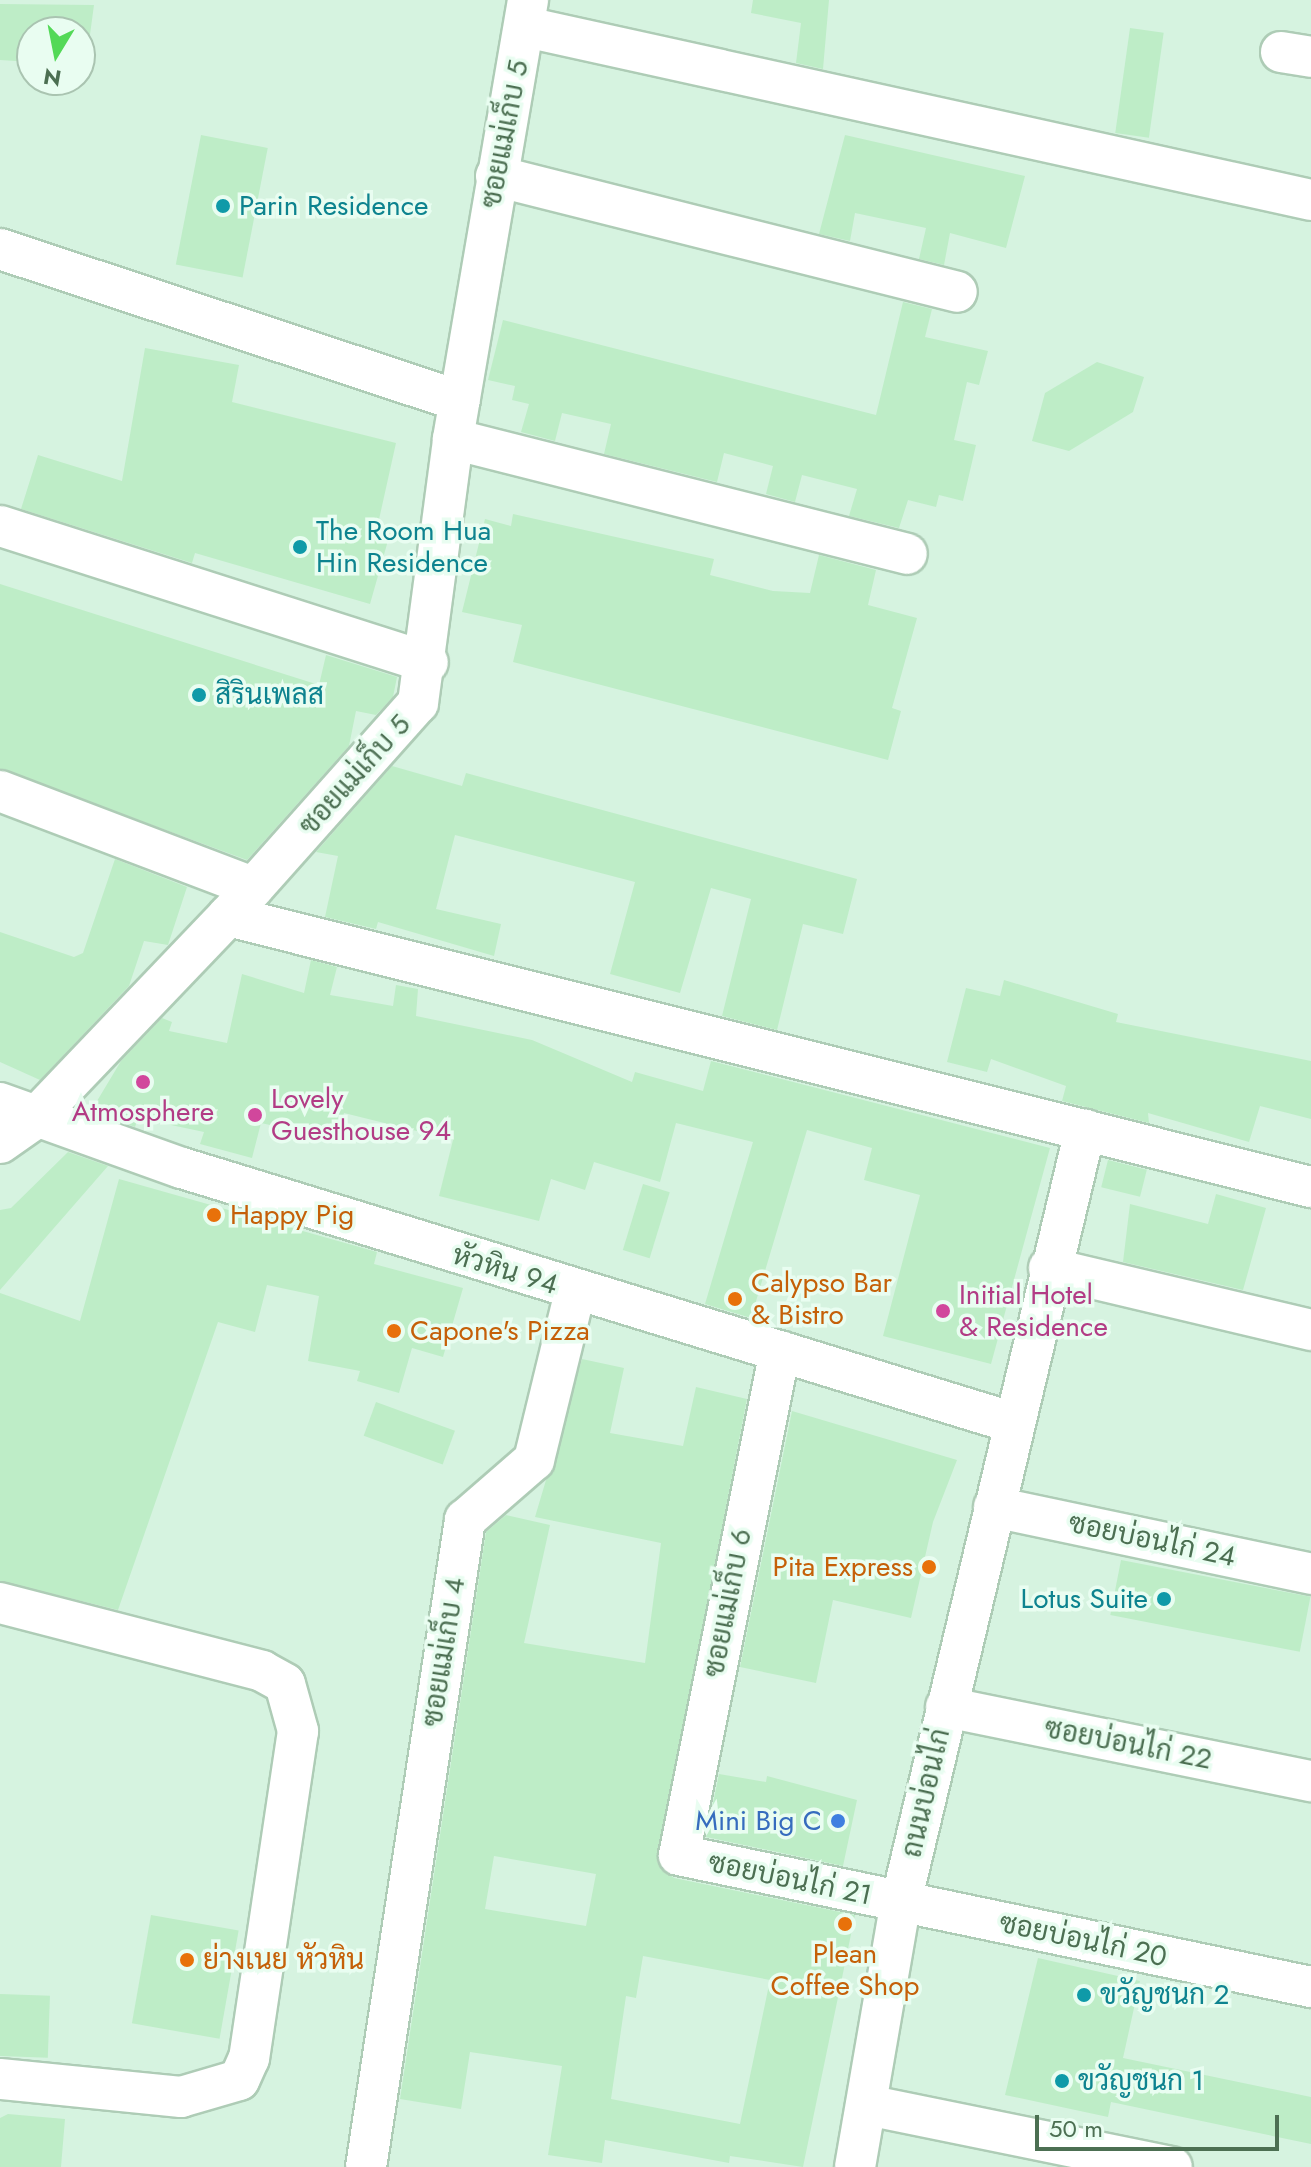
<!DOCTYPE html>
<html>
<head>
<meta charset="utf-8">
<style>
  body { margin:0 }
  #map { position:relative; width:1311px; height:2167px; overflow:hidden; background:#e4faed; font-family:Jost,Sarabun,sans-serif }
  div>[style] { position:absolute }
  .residential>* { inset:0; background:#d6f3e0 }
  .building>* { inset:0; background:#beedc7; transform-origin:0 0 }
  .roads { filter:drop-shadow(2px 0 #aeccb6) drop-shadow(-2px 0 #aeccb6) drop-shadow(0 2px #aeccb6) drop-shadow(0 -2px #aeccb6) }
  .minor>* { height:40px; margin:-20px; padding:0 20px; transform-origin:20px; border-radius:20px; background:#fff }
  .dots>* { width:22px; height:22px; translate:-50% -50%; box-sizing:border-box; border:4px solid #e9fdf1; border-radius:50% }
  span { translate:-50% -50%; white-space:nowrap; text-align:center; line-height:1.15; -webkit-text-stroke:7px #e9fdf1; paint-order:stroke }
  .street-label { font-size:28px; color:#4c6f52 }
  .culture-label { font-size:28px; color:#0d838f }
  .left { translate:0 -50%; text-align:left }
  .right { translate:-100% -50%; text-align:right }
  .hotel-label { font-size:28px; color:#b23c85 }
  .food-label { font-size:28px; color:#c56008 }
  .shop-label { font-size:28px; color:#366cbe }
  .north { position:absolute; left:16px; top:16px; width:80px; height:80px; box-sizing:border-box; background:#e9fdf1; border:2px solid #aac4b1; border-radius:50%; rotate:190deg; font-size:22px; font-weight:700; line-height:32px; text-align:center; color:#4c6f52 }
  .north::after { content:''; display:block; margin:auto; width:28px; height:36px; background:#53d957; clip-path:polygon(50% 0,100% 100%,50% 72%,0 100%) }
  .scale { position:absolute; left:1035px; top:2115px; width:244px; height:36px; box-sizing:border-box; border:4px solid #4c6f52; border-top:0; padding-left:10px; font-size:24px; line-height:28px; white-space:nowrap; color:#4c6f52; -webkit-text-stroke:6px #e9fdf1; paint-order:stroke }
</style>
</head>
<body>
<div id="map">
  <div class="residential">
    <div style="clip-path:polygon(evenodd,0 0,1311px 0,1311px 2167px,0 2167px,0 0,32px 32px,80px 32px,80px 80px,32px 80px,32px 32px)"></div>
  </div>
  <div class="building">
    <div style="clip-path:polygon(753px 0,829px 0,823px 69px,796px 63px,801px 23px,751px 13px)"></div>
    <div style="clip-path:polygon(0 4px,94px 5px,86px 64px,80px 64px,80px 32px,32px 32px,32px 62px,0 60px)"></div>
    <div style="left:1130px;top:28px;width:34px;height:106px;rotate:8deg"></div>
    <div style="left:201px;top:135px;width:68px;height:132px;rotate:11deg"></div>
    <div style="clip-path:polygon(845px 135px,1025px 176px,1006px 248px,950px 233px,944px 265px,919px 259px,926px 228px,855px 213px,850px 241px,819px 234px)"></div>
    <div style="clip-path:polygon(903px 302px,932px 309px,925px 337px,988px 351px,979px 385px,967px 382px,954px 440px,976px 445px,963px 501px,939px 495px,936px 507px,908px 500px,899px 528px,849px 516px,857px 489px,802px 475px,795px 502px,766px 494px,773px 466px,724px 453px,717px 482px,604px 454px,611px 424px,562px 413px,555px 441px,521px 432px,529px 404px,512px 400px,515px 386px,488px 380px,503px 320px,876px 415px)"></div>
    <div style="clip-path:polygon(145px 348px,239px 365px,232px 402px,396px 443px,376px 533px,389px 537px,370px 604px,195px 553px,192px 563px,21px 509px,38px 455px,122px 481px)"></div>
    <div style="clip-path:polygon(1097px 362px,1144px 377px,1133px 412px,1069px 451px,1032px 441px,1045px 393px)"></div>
    <div style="clip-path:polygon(513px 514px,714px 559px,710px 575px,773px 591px,810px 593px,819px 555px,876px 570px,868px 605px,917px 618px,892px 708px,901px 711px,888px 760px,513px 662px,522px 625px,462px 612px,485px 519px,511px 526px)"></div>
    <div style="clip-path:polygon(0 584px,319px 685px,326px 655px,397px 677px,393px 697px,376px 715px,356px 711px,349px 746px,247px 860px,0 769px)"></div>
    <div style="clip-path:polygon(392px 766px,462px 786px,466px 773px,857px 879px,843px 934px,803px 924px,777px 1030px,722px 1016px,751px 899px,711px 888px,680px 993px,610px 974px,635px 882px,455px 835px,436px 909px,501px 924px,494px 956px,378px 922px,376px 929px,325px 917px,338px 856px,316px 852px)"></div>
    <div style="clip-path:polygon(115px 859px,187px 887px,168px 945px,144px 941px,129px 986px,40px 1080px,0 1062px,0 932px,74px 957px,83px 953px)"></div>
    <div style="clip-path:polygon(311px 960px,337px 967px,330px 995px,393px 1006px,396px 985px,418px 989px,416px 1016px,532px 1040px,632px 1082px,635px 1072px,703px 1091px,711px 1061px,1050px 1148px,991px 1364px,883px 1336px,920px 1195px,864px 1180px,872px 1148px,807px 1130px,751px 1318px,705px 1304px,753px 1142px,676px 1123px,660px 1182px,594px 1162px,585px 1190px,551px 1179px,539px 1221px,439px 1196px,453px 1140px,344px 1113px,338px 1140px,261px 1123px,252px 1158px,200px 1144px,204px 1132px,138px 1118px,135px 1127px,91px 1111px,121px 1061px,162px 1018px,172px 1022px,169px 1031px,227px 1043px,242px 974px,304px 993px)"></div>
    <div style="clip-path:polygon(1004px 980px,1118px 1014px,1116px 1022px,1311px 1061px,1311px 1119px,1260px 1106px,1249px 1142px,1148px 1113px,1149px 1123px,1062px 1101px,1066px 1086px,991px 1059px,987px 1072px,947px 1062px,966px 988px,1000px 996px)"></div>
    <div style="clip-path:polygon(68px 1152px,108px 1166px,0 1290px,0 1210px,11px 1208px)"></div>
    <div style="left:1108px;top:1160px;width:40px;height:28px;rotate:14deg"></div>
    <div style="clip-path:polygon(119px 1179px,377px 1252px,374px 1264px,463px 1288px,443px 1357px,412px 1348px,399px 1393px,357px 1381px,360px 1371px,308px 1361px,319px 1296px,267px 1285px,255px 1332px,218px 1322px,118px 1610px,0 1581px,0 1293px,80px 1321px)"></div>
    <div style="left:643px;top:1184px;width:28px;height:69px;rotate:17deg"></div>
    <div style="clip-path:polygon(1216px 1194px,1266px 1208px,1243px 1290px,1123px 1262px,1130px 1204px,1208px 1224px)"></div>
    <div style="clip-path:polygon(evenodd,582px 1359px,624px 1368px,610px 1433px,683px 1446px,696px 1387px,747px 1399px,657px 1862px,674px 1878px,855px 1915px,803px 2167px,730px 2156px,729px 2163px,605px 2140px,602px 2163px,548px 2155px,562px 2066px,470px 2052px,461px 2109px,400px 2099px,486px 1532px,506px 1515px,550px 1525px,524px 1643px,645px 1663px,661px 1543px,535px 1517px,582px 1359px,494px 1856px,596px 1874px,586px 1926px,485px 1909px,494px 1856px,582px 1359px,643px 1956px,770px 1980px,740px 2124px,611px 2099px,626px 1996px,636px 1998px,643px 1956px)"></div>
    <div style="left:376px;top:1402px;width:84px;height:36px;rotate:20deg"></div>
    <div style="clip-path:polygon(792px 1411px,957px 1460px,933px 1522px,911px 1618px,833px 1600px,816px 1683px,740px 1667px)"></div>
    <div style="left:1121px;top:1560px;width:193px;height:56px;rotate:11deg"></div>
    <div style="clip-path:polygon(719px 1774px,766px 1782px,767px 1776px,857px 1800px,843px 1866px,706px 1837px)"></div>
    <div style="left:151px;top:1915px;width:89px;height:110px;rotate:10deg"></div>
    <div style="clip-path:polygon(1038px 1958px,1140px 1981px,1123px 2058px,1311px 2097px,1311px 2144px,1111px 2102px,1108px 2117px,1005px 2095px)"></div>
    <div style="left:0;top:1994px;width:50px;height:62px;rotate:2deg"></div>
    <div style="clip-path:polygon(8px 2114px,65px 2119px,61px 2167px,0 2167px,0 2118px)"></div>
  </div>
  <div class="roads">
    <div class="minor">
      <div style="left:526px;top:27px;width:804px;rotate:12.43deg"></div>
      <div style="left:1281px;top:52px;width:30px;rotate:9deg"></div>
      <div style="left:496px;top:176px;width:475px;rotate:14.1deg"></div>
      <div style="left:0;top:249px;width:484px;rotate:18.3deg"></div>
      <div style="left:453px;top:439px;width:468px;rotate:14.2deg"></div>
      <div style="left:0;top:526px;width:449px;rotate:17.7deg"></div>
      <div style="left:0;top:791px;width:271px;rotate:20.8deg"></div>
      <div style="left:228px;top:916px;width:1116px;rotate:14.05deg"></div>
      <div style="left:0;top:1103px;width:193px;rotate:19.7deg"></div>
      <div style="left:182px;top:1168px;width:870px;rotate:17.04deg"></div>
      <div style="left:0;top:1143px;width:40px;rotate:-34.9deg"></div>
      <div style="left:33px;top:1120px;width:282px;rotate:-46.3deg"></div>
      <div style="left:228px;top:916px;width:285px;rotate:-48.3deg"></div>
      <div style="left:418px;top:703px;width:266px;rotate:-82.4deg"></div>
      <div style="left:453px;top:439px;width:445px;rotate:-80.3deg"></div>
      <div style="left:1049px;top:1268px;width:269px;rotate:13.3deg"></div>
      <div style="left:780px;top:1351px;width:514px;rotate:101.33deg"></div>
      <div style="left:679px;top:1855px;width:646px;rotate:11.8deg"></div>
      <div style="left:994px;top:1507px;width:324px;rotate:11.9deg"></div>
      <div style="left:0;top:1603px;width:271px;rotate:14.5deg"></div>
      <div style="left:262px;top:1671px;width:26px;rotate:29deg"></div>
      <div style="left:285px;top:1684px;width:49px;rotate:74.5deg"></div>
      <div style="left:298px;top:1731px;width:331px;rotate:98.5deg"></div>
      <div style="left:249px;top:2058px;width:24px;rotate:114deg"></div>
      <div style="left:239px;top:2080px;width:60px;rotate:163.7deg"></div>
      <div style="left:181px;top:2097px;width:182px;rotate:-174.3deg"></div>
      <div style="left:946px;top:1707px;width:372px;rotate:11.5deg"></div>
      <div style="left:867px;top:2105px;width:311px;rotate:11.5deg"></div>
      <div style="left:366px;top:2167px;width:655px;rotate:-81.3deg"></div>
      <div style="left:465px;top:1520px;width:91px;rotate:-41deg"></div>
      <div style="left:534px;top:1460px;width:173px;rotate:-76.3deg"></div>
      <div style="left:855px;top:2167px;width:269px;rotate:-80.2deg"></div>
      <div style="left:901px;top:1902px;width:794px;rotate:-76.59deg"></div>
    </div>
  </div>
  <div class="dots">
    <div style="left:223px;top:206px;background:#0f9aa8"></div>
    <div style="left:300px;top:547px;background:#0f9aa8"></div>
    <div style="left:199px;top:695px;background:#0f9aa8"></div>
    <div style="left:143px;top:1082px;background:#d1479c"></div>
    <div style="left:255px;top:1115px;background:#d1479c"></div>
    <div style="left:214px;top:1215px;background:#e8710a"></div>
    <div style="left:735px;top:1299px;background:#e8710a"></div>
    <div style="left:943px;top:1311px;background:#d1479c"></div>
    <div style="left:394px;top:1331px;background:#e8710a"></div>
    <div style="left:929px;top:1567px;background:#e8710a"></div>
    <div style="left:1164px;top:1599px;background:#0f9aa8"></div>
    <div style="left:838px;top:1821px;background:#3f7fe0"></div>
    <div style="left:845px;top:1924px;background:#e8710a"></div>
    <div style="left:187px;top:1960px;background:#e8710a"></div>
    <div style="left:1084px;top:1995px;background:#0f9aa8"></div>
    <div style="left:1062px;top:2081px;background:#0f9aa8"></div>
  </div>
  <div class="street-label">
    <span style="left:505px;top:134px;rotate:-79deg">ซอยแม่เก็บ 5</span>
    <span style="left:355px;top:775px;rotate:-48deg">ซอยแม่เก็บ 5</span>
    <span style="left:505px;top:1270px;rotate:17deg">หัวหิน 94</span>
    <span style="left:1152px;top:1540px;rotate:12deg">ซอยบ่อนไก่ 24</span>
    <span style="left:728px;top:1603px;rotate:-79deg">ซอยแม่เก็บ 6</span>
    <span style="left:444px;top:1652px;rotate:-81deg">ซอยแม่เก็บ 4</span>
    <span style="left:1128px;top:1744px;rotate:11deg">ซอยบ่อนไก่ 22</span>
    <span style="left:926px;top:1793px;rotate:-77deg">ถนนบ่อนไก่</span>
    <span style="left:790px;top:1879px;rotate:12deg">ซอยบ่อนไก่ 21</span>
    <span style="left:1083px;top:1940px;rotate:12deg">ซอยบ่อนไก่ 20</span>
  </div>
  <div class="culture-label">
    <span class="left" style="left:239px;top:206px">Parin Residence</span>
    <span class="left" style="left:316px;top:547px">The Room Hua<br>Hin Residence</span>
    <span class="left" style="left:215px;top:695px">สิรินเพลส</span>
    <span class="right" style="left:1148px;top:1599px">Lotus Suite</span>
    <span class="left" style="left:1100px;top:1995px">ขวัญชนก 2</span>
    <span class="left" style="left:1078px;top:2081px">ขวัญชนก 1</span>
  </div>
  <div class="hotel-label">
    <span class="left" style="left:271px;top:1115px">Lovely<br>Guesthouse 94</span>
    <span style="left:143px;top:1112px">Atmosphere</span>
    <span class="left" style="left:959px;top:1311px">Initial Hotel<br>&amp; Residence</span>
  </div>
  <div class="food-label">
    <span class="left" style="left:230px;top:1215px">Happy Pig</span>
    <span class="left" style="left:751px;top:1299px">Calypso Bar<br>&amp; Bistro</span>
    <span class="left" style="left:410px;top:1331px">Capone's Pizza</span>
    <span class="right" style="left:913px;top:1567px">Pita Express</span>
    <span style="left:845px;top:1970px">Plean<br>Coffee Shop</span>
    <span class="left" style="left:203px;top:1960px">ย่างเนย หัวหิน</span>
  </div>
  <div class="shop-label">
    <span class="right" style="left:822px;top:1821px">Mini Big C</span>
  </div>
  <div class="north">N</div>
  <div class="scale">50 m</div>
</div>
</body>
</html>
